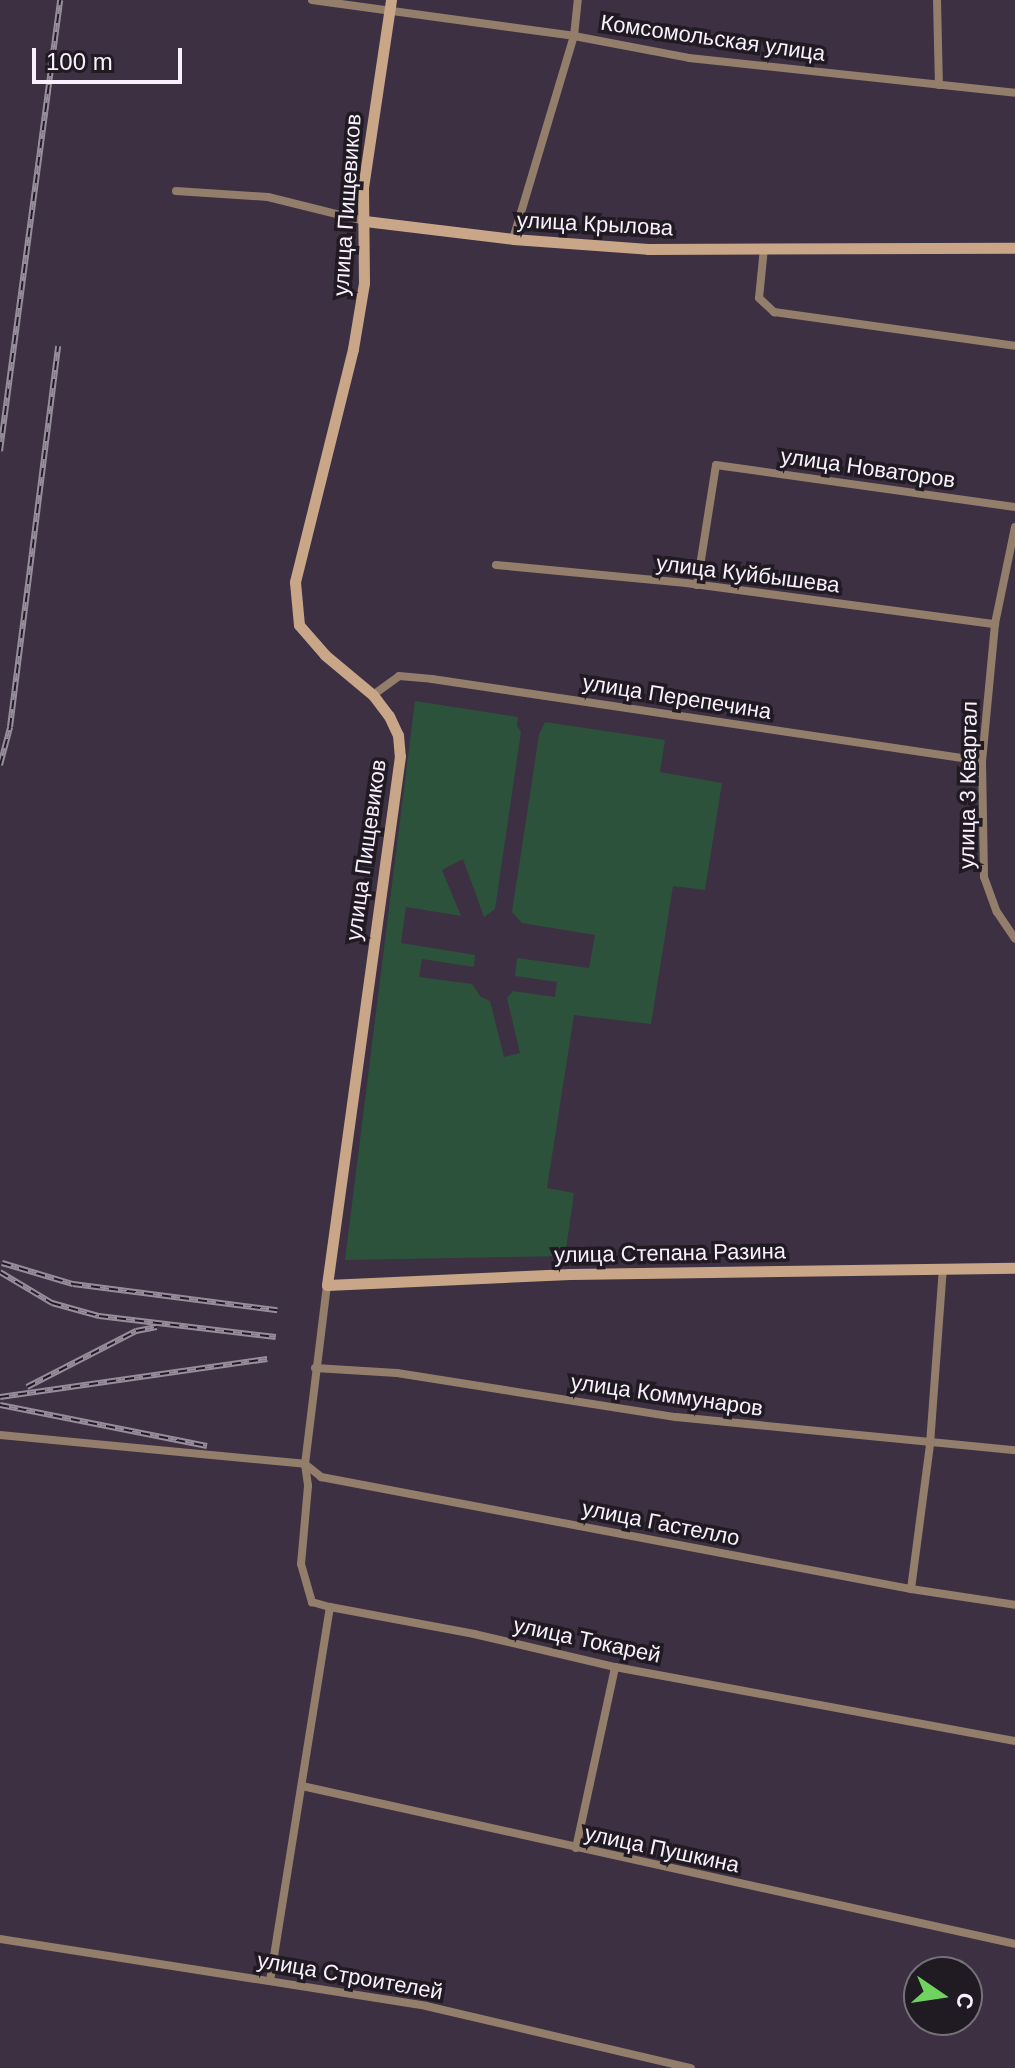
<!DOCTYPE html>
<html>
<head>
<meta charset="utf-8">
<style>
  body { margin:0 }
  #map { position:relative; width:1015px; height:2068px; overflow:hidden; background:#3c3042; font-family:Helvetica,sans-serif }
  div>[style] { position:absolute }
  .green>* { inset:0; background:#2d523c }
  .street>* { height:8px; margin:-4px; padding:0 4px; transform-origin:4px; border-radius:4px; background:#937d6b }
  .secondary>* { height:11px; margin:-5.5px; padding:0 5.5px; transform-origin:5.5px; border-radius:5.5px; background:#c9a688 }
  .rail>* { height:6px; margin-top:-3px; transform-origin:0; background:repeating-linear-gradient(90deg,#201a23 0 9px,#978d9c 0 18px); box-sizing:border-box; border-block:2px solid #978d9c }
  span { translate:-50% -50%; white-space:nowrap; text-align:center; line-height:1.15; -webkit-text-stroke:7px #201a23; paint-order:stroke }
  .street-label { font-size:22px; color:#f8f0fc }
  .north { position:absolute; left:903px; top:1956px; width:80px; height:80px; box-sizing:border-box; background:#201a23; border:2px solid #76707a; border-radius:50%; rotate:103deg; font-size:22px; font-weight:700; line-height:32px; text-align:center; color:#f8f0fc }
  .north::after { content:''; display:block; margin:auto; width:28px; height:36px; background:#70d35f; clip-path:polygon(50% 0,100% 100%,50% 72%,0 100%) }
  .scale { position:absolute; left:32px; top:48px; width:150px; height:36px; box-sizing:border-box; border:4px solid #f8f0fc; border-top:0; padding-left:10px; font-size:24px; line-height:28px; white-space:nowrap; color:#f8f0fc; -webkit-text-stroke:6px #201a23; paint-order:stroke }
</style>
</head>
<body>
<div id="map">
  <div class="green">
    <div style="clip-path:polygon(415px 701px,518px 717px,517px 726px,521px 732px,495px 909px,484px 917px,463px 859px,442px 870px,461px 916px,406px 907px,401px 943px,475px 955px,474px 967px,422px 959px,419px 977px,472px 984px,481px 997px,490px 1001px,504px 1057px,520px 1053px,507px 998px,513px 991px,555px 997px,557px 982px,515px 976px,517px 958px,589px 968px,595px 935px,522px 923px,512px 912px,539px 735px,545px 722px,665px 740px,660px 772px,722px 783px,705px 890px,673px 886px,651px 1024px,574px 1015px,547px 1188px,574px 1193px,565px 1256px,345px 1260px)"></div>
  </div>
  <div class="street">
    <div style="left:312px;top:0;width:264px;rotate:7.8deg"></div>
    <div style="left:574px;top:36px;width:117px;rotate:10.8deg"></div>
    <div style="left:689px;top:58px;width:328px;rotate:6.1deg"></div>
    <div style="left:937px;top:0;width:85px;rotate:88.7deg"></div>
    <div style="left:176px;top:191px;width:92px;rotate:3.7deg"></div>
    <div style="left:268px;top:197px;width:100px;rotate:13.9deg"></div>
    <div style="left:513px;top:239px;width:212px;rotate:-73.3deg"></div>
    <div style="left:574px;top:36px;width:36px;rotate:-84deg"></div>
    <div style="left:764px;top:248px;width:50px;rotate:95.7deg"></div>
    <div style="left:759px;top:298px;width:21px;rotate:43deg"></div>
    <div style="left:774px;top:312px;width:243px;rotate:8deg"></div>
    <div style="left:1015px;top:527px;width:99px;rotate:101.7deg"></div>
    <div style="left:995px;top:624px;width:138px;rotate:95.4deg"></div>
    <div style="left:982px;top:761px;width:116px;rotate:89deg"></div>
    <div style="left:984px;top:877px;width:37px;rotate:70deg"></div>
    <div style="left:997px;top:912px;width:32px;rotate:56deg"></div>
    <div style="left:496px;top:565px;width:191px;rotate:5.4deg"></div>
    <div style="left:686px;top:583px;width:312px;rotate:7.6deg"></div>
    <div style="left:697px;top:585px;width:121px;rotate:-81deg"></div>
    <div style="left:716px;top:465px;width:302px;rotate:8deg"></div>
    <div style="left:373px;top:695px;width:32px;rotate:-36deg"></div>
    <div style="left:399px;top:676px;width:33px;rotate:5deg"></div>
    <div style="left:432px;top:679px;width:556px;rotate:8.48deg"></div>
    <div style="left:327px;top:1285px;width:180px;rotate:97deg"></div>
    <div style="left:305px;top:1464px;width:22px;rotate:82deg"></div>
    <div style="left:308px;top:1486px;width:78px;rotate:95.1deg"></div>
    <div style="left:301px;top:1564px;width:40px;rotate:74deg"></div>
    <div style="left:312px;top:1602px;width:19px;rotate:16deg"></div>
    <div style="left:315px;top:1368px;width:82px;rotate:3.5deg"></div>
    <div style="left:397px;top:1373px;width:282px;rotate:9deg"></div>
    <div style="left:676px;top:1417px;width:341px;rotate:5.6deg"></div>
    <div style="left:0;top:1435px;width:306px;rotate:5.4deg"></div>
    <div style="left:305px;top:1464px;width:21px;rotate:39deg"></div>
    <div style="left:321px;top:1477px;width:601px;rotate:10.75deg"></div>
    <div style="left:911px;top:1589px;width:105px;rotate:8.7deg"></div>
    <div style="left:911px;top:1589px;width:146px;rotate:-82.5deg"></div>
    <div style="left:930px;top:1444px;width:175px;rotate:-85.8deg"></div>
    <div style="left:302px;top:1786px;width:730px;rotate:12.49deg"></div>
    <div style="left:576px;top:1848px;width:185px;rotate:-77.8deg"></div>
    <div style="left:0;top:1939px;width:431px;rotate:8.9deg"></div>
    <div style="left:426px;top:2006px;width:272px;rotate:13.2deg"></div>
    <div style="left:270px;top:1981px;width:379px;rotate:-80.9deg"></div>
    <div style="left:330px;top:1607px;width:147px;rotate:10.6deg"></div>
    <div style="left:474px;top:1634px;width:145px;rotate:13.2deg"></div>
    <div style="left:615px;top:1667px;width:407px;rotate:10.5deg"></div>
  </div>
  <div class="secondary">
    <div style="left:391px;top:0;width:189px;rotate:98.5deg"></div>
    <div style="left:363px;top:187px;width:96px;rotate:89.4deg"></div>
    <div style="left:364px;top:283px;width:67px;rotate:99.5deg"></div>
    <div style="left:353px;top:349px;width:240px;rotate:104deg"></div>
    <div style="left:295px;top:582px;width:43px;rotate:84.7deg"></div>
    <div style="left:299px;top:625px;width:40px;rotate:49deg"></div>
    <div style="left:325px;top:655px;width:62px;rotate:39.8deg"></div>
    <div style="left:373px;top:695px;width:26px;rotate:53deg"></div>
    <div style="left:389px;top:716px;width:21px;rotate:65deg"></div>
    <div style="left:398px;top:735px;width:21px;rotate:85deg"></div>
    <div style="left:400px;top:756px;width:534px;rotate:97.86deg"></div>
    <div style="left:327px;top:1285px;width:243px;rotate:-2.6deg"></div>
    <div style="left:570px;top:1274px;width:445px;rotate:-0.8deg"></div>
    <div style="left:365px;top:221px;width:149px;rotate:6.9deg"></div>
    <div style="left:513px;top:239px;width:135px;rotate:4.2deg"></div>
    <div style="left:648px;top:249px;width:367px;rotate:-0.2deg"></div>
  </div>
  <div class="rail">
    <div style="left:0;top:451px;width:455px;rotate:-82.4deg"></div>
    <div style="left:0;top:765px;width:39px;rotate:-75deg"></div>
    <div style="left:10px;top:727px;width:384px;rotate:-82.8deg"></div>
    <div style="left:2px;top:1263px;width:74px;rotate:16.5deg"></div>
    <div style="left:73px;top:1284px;width:206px;rotate:7.3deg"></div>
    <div style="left:0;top:1272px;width:61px;rotate:30.8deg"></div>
    <div style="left:52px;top:1303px;width:49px;rotate:15.5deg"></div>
    <div style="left:99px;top:1316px;width:178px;rotate:6.8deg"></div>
    <div style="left:27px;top:1387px;width:123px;rotate:-27.2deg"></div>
    <div style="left:136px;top:1331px;width:21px;rotate:-11deg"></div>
    <div style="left:0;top:1397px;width:270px;rotate:-8.1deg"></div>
    <div style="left:0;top:1405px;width:211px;rotate:11.2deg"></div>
  </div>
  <div class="street-label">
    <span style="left:713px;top:38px;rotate:8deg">Комсомольская улица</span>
    <span style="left:347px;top:205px;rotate:-86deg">улица Пищевиков</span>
    <span style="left:595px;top:224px;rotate:3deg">улица Крылова</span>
    <span style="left:868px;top:468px;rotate:8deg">улица Новаторов</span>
    <span style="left:748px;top:574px;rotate:7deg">улица Куйбышева</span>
    <span style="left:677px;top:697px;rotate:9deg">улица Перепечина</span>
    <span style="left:968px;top:785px;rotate:-89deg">улица 3 Квартал</span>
    <span style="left:366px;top:850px;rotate:-82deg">улица Пищевиков</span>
    <span style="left:670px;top:1253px;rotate:-1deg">улица Степана Разина</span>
    <span style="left:667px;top:1395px;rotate:8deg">улица Коммунаров</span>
    <span style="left:661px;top:1523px;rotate:11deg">улица Гастелло</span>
    <span style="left:587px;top:1640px;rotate:12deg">улица Токарей</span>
    <span style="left:662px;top:1849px;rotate:12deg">улица Пушкина</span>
    <span style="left:350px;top:1976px;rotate:10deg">улица Строителей</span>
  </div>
  <div class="north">С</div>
  <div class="scale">100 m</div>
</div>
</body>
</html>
